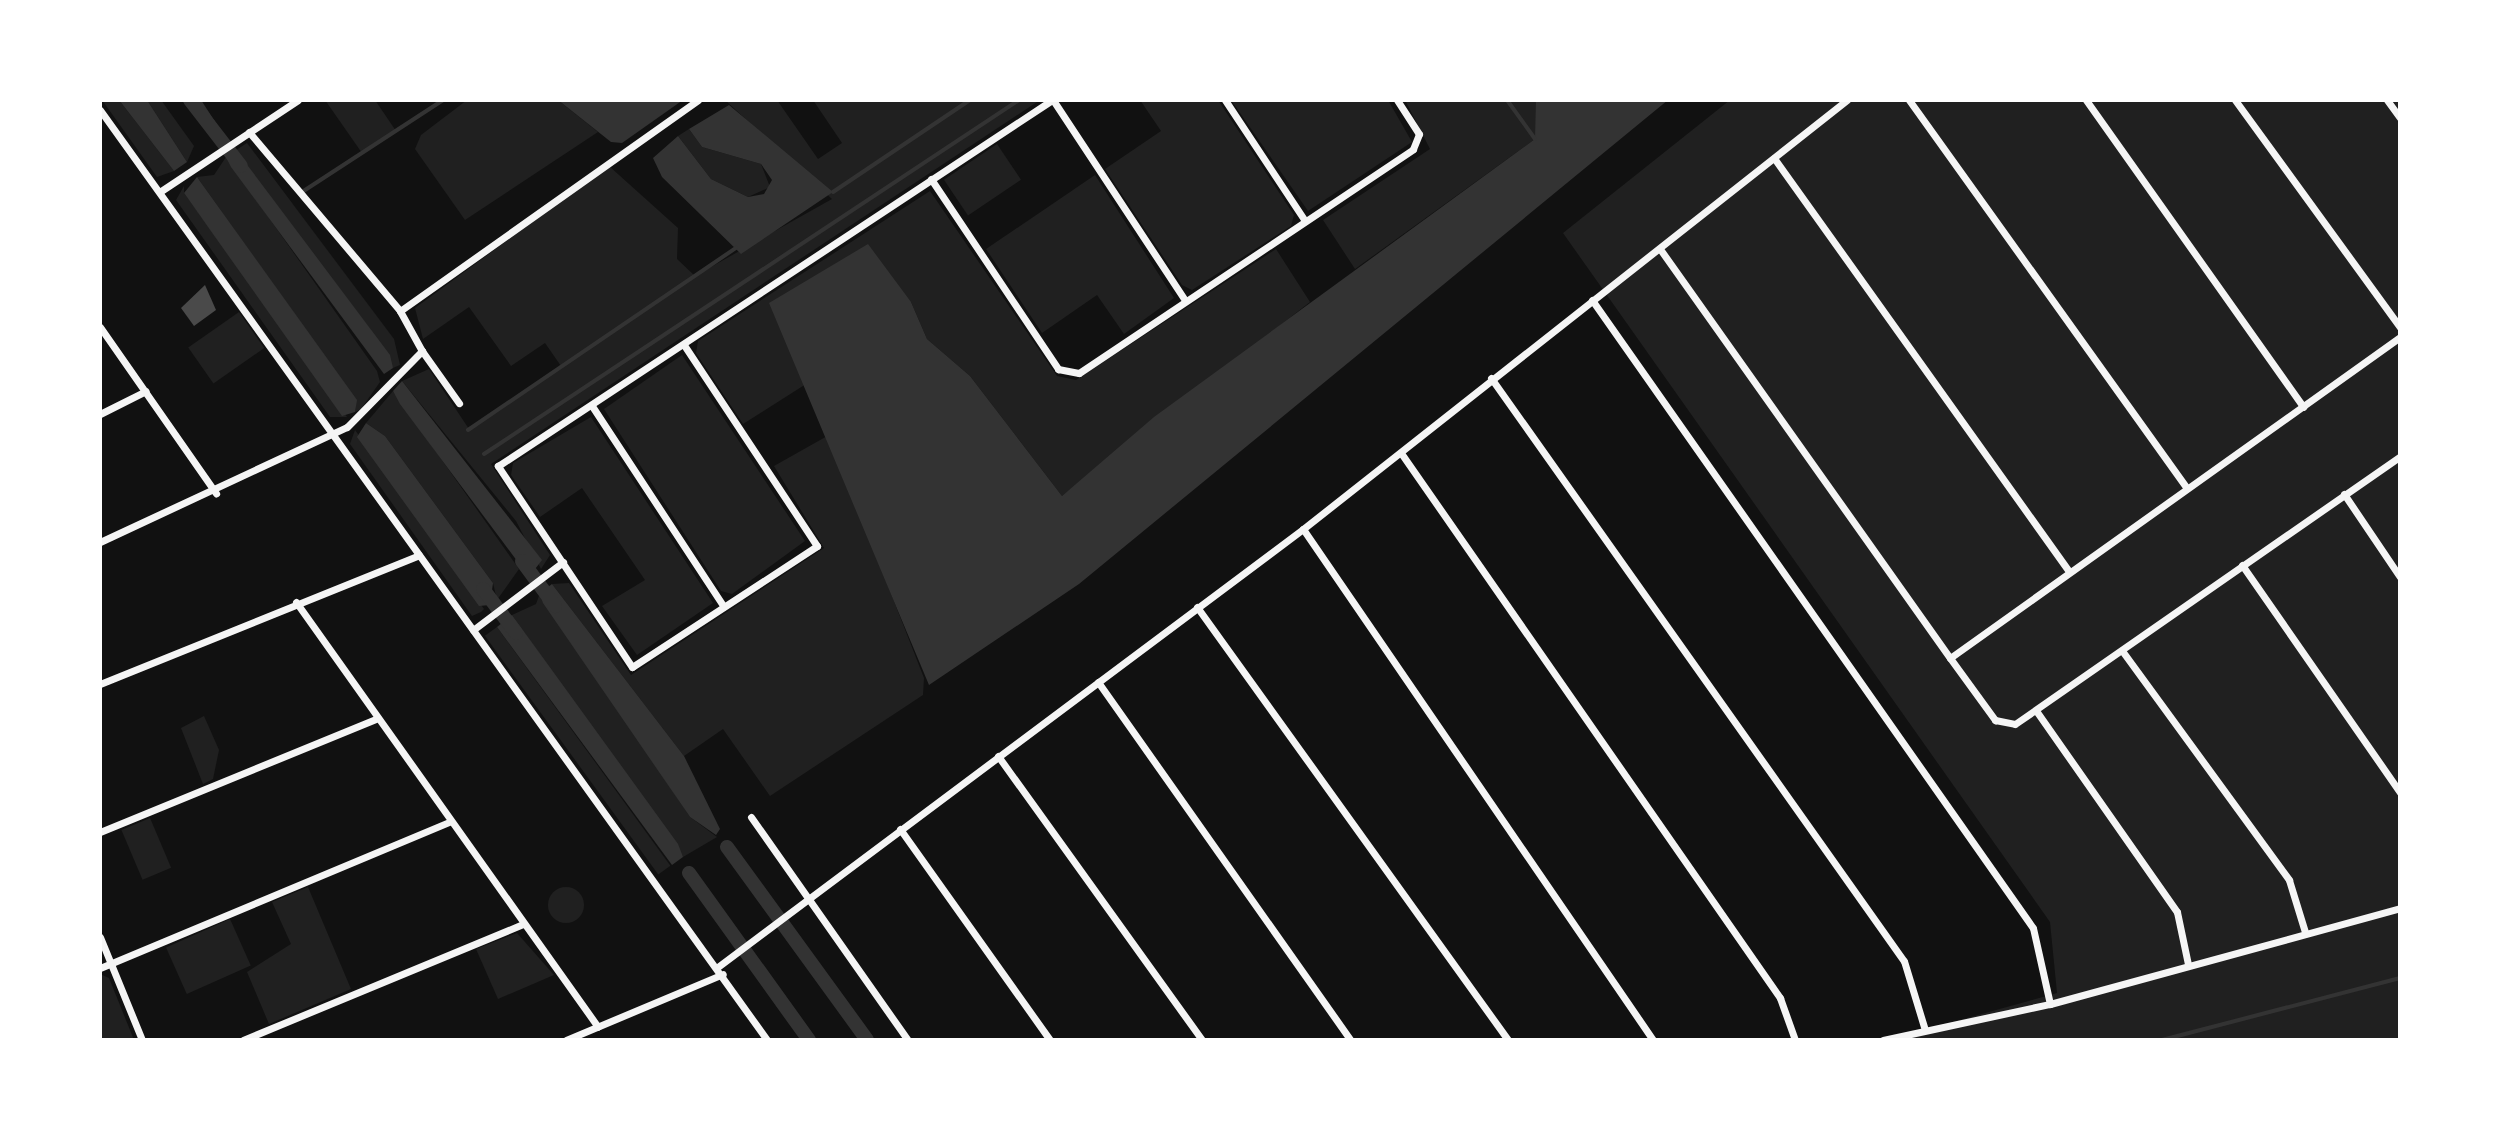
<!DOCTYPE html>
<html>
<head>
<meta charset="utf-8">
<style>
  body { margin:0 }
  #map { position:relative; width:2500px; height:1140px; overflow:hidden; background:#111; font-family:Overpass,sans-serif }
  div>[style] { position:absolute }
  .green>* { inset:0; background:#202020; transform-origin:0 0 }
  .round { border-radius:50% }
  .water>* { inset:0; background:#333 }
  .stream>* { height:4px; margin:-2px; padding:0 2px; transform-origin:2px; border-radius:2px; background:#333 }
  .canal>* { height:14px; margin:-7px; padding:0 7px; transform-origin:7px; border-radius:7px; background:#333 }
  .building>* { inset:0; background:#4a4a4a }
  .minor>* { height:7px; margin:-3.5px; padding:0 3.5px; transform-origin:3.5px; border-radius:3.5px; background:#f5f5f5 }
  span { translate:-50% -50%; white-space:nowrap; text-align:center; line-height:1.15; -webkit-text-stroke:6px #fff; paint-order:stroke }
  .frame { position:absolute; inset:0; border:102px solid #fff; pointer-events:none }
</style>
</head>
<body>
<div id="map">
  <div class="green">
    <div style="clip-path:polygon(102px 100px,119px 100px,174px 171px,157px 177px)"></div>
    <div style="clip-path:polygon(147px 100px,161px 100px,194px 146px,187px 162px)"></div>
    <div style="clip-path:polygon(325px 100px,375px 100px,396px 131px,362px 153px)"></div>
    <div style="clip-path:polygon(467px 100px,558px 100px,598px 132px,465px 220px,415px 149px,421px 135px)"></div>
    <div style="clip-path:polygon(725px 100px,777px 100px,818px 159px,842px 143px,813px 100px,1040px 100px,491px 464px,550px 555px,541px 569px,516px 521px,402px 381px,429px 369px,469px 429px,561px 366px,545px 343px,511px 366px,469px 307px,423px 339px,415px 308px,609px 166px,678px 228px,677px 259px,695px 276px,832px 199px)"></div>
    <div style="clip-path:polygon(1140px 100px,1218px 100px,1294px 215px,1291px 226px,1192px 290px,1182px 285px,1105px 169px,1161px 131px)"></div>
    <div style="clip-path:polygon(1231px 100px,1388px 100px,1412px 142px,1308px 211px)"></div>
    <div style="clip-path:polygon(1405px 100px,1536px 100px,1541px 112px,1535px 139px,1355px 269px,1323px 220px,1430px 149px)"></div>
    <div style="clip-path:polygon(1730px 100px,2400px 100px,2400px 1040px,1888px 1040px,2057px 993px,2050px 922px,1563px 233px)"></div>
    <div style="clip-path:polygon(689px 129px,702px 147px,761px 164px,770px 187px,748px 197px,711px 179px,678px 136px)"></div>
    <div style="clip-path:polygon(247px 143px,394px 339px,400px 365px,393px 368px,236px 150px)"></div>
    <div style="left:997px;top:144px;width:43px;height:64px;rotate:56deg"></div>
    <div style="clip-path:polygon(226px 157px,377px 371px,380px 382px,361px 409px,355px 412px,356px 400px,197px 177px,214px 175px)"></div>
    <div style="clip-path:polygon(1095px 175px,1174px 298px,1124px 334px,1097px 295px,1042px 333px,986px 249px)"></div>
    <div style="clip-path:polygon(184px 186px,184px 193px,347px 417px,330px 417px,176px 200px)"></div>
    <div style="clip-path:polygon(930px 191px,1057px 376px,1076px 380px,1276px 249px,1310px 302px,1062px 496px,970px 376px,927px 339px,911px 302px,770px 303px,806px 384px,743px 424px,696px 353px,698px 341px)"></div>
    <div style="left:239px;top:312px;width:44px;height:62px;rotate:55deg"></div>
    <div style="clip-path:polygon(682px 355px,805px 541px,732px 594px,721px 591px,604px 409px)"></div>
    <div style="clip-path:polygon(393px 391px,519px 569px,497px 600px,493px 583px,385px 436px,366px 423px)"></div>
    <div style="clip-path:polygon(591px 417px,713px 603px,637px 655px,602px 606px,645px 580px,582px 488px,540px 517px,511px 475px,513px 463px)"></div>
    <div style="clip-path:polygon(355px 430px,484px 609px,481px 612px,472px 616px,350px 444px)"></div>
    <div style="clip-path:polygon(829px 435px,924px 678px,923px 695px,770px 796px,723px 729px,684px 756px,552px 584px,569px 583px,631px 675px,824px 548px,774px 466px)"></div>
    <div style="clip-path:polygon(540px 593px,690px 817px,717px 837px,683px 857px,512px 615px,536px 604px)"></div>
    <div style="left:497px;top:627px;width:295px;height:15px;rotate:54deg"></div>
    <div style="clip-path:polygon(204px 716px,219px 750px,213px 779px,203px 784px,181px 728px)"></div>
    <div style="left:150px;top:818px;width:54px;height:31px;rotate:67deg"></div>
    <div class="round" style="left:548px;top:887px;width:36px;height:36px"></div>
    <div style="clip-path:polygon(308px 887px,351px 989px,269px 1024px,247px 972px,291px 944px,272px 902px)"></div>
    <div style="left:230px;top:919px;width:51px;height:70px;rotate:66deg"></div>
    <div style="clip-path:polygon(517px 933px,554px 975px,498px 999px,476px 949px)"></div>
    <div style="clip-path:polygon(100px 974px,109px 978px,134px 1040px,100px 1040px)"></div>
  </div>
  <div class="water">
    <div style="clip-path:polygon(119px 100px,147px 100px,187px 162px,174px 171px)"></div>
    <div style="clip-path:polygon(184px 100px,201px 100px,225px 137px,212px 137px)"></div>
    <div style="clip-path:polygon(558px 100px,683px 100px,622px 143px,611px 142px)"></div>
    <div style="clip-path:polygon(1536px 100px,1668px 100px,1079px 584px,929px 685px,769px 303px,868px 244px,911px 302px,927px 339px,970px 376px,1062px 496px,1154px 417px,1535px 139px)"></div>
    <div style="clip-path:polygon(729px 105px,833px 192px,741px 254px,662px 177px,653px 158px,678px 136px,711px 179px,748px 197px,764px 194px,772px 180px,761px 164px,702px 147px,689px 129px)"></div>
    <div style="clip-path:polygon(236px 150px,390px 355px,393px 368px,384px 374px,231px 167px,226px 157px)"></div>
    <div style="clip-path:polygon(197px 177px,357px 400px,355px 412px,342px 416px,184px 193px)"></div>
    <div style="clip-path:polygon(402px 381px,542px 560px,529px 577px,400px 404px,393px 391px)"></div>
    <div style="clip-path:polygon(366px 423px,385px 436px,493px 583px,490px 605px,479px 606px,357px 437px)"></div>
    <div style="clip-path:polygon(552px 584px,684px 756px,720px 829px,716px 835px,690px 817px,543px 603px,540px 593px)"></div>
    <div style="clip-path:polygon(512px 615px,678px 844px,683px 857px,672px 865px,497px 627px)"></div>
  </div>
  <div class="stream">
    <div style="left:1507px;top:100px;width:48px;rotate:54.3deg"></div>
    <div style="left:302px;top:192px;width:168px;rotate:-33.1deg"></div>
    <div style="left:833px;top:192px;width:165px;rotate:-33.9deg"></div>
    <div style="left:468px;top:430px;width:324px;rotate:-34.2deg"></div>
    <div style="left:484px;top:454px;width:642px;rotate:-33.49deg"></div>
    <div style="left:2162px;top:1040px;width:246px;rotate:-14.6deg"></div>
  </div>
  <div class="canal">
    <div style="left:190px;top:100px;width:83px;rotate:52.3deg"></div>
    <div style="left:522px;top:561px;width:56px;rotate:53.7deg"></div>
    <div style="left:483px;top:589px;width:55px;rotate:53.1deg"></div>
    <div style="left:727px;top:847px;width:238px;rotate:54deg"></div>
    <div style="left:689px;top:873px;width:206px;rotate:54.3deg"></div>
  </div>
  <div class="building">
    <div style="clip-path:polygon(205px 285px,216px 310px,194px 326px,181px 308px)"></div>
  </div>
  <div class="minor">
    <div style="left:1053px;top:100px;width:240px;rotate:56.6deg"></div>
    <div style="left:1225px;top:100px;width:145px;rotate:56.5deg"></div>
    <div style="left:1909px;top:100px;width:477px;rotate:54.4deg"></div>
    <div style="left:2086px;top:100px;width:376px;rotate:54.7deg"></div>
    <div style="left:2235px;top:100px;width:281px;rotate:54deg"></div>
    <div style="left:2387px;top:100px;width:22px;rotate:54deg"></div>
    <div style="left:100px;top:110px;width:1144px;rotate:54.35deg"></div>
    <div style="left:249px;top:132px;width:234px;rotate:49.8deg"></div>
    <div style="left:1774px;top:158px;width:506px;rotate:54.49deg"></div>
    <div style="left:931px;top:179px;width:229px;rotate:56.2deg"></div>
    <div style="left:1058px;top:369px;width:21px;rotate:11deg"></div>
    <div style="left:1079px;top:373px;width:402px;rotate:-33.8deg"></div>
    <div style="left:1413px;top:149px;width:16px;rotate:-68deg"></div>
    <div style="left:1419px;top:134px;width:40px;rotate:-122.9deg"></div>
    <div style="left:161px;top:191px;width:164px;rotate:-33.6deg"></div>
    <div style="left:1660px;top:249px;width:501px;rotate:54.66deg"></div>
    <div style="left:1950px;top:658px;width:553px;rotate:-35.5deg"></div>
    <div style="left:1592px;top:300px;width:767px;rotate:54.92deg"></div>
    <div style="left:2033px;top:928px;width:78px;rotate:77.4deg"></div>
    <div style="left:100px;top:327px;width:203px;rotate:55.1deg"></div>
    <div style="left:684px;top:345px;width:241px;rotate:56.5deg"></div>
    <div style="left:817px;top:546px;width:221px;rotate:146.8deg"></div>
    <div style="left:632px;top:667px;width:242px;rotate:-123.7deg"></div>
    <div style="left:498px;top:466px;width:664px;rotate:-33.45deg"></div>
    <div style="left:422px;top:351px;width:64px;rotate:54.6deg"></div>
    <div style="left:1491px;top:378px;width:714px;rotate:54.69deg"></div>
    <div style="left:1904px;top:961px;width:72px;rotate:73.1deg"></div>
    <div style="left:592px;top:406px;width:240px;rotate:56.7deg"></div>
    <div style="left:100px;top:414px;width:51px;rotate:-26.6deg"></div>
    <div style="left:1401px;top:453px;width:664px;rotate:55.18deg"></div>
    <div style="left:1780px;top:998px;width:45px;rotate:70.3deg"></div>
    <div style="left:2344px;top:494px;width:100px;rotate:56deg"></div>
    <div style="left:1303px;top:529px;width:619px;rotate:55.59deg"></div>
    <div style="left:100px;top:542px;width:272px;rotate:-25deg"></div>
    <div style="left:347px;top:427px;width:107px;rotate:-45.4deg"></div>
    <div style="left:422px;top:351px;width:46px;rotate:-118.8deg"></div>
    <div style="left:400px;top:311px;width:365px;rotate:-35.3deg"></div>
    <div style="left:2242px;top:565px;width:277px;rotate:55.2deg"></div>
    <div style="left:296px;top:602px;width:521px;rotate:54.6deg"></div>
    <div style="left:1197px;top:607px;width:533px;rotate:54.31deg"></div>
    <div style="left:473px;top:630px;width:113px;rotate:-37.1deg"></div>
    <div style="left:2123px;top:652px;width:282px;rotate:53.9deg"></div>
    <div style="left:2289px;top:880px;width:54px;rotate:72.9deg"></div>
    <div style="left:1950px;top:658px;width:77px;rotate:54deg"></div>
    <div style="left:1995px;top:720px;width:20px;rotate:11deg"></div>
    <div style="left:2015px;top:724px;width:469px;rotate:-34.8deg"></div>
    <div style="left:1098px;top:682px;width:438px;rotate:54.8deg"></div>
    <div style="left:100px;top:684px;width:344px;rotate:-22deg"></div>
    <div style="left:2037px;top:712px;width:244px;rotate:55deg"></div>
    <div style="left:2177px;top:912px;width:53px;rotate:78.1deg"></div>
    <div style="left:998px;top:756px;width:350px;rotate:54.3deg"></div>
    <div style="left:751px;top:817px;width:273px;rotate:54.9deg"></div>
    <div style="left:900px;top:829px;width:259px;rotate:54.6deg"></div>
    <div style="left:100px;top:832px;width:298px;rotate:-22.3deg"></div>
    <div style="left:100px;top:937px;width:111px;rotate:67.8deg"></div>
    <div style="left:719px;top:966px;width:729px;rotate:-36.81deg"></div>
    <div style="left:1303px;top:529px;width:693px;rotate:-38.26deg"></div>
    <div style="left:100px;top:968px;width:378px;rotate:-22.7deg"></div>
    <div style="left:243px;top:1040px;width:303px;rotate:-22.5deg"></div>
    <div style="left:566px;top:1040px;width:170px;rotate:-22.8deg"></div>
    <div style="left:1883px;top:1040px;width:171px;rotate:-12.2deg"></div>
    <div style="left:2050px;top:1004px;width:363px;rotate:-15.3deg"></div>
  </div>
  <div class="frame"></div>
</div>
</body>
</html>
